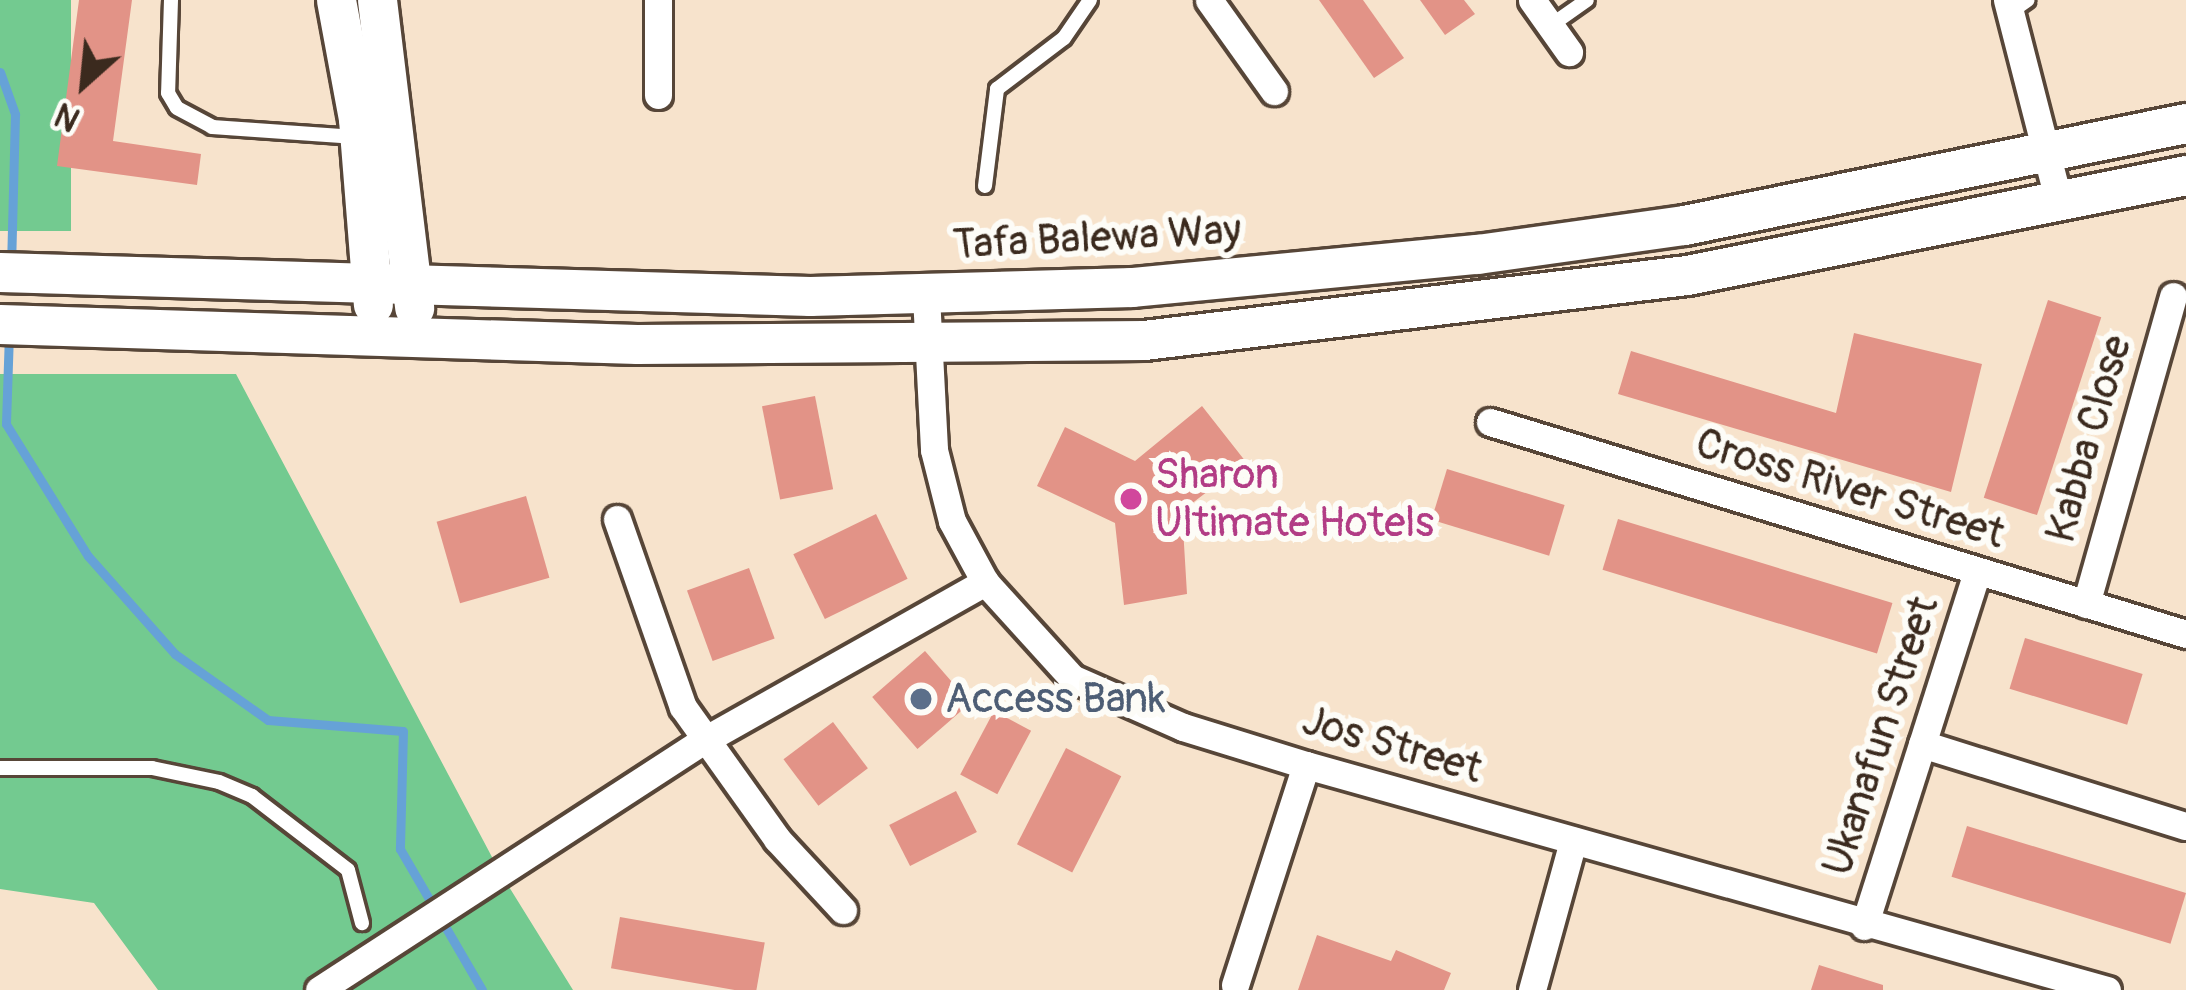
<!DOCTYPE html>
<html>
<head>
<meta charset="utf-8">
<style>
  body { margin:0 }
  #map { position:relative; width:2186px; height:990px; overflow:hidden; background:#f7e3cc; font-family:Pangolin,sans-serif }
  div>[style] { position:absolute }
  .green>* { inset:0; background:#73ca90; transform-origin:0 0 }
  .stream>* { height:9px; margin:-4.5px; padding:0 4.5px; transform-origin:4.5px; border-radius:4.5px; background:#66a2d7 }
  .building>* { inset:0; background:#e29387; transform-origin:0 0 }
  .roads { filter:drop-shadow(3px 0 #574638) drop-shadow(-3px 0 #574638) drop-shadow(0 3px #574638) drop-shadow(0 -3px #574638) }
  .lane>* { height:14px; margin:-7px; padding:0 7px; transform-origin:7px; border-radius:7px; background:#fff }
  .street>* { height:27px; margin:-13.5px; padding:0 13.5px; transform-origin:13.5px; border-radius:13.5px; background:#fff }
  .secondary>* { height:39px; margin:-19.5px; padding:0 19.5px; transform-origin:19.5px; border-radius:19.5px; background:#fff }
  .dots>* { width:33px; height:33px; translate:-50% -50%; box-sizing:border-box; border:6px solid #fdfcf7; border-radius:50% }
  span { translate:-50% -50%; white-space:nowrap; text-align:center; line-height:1.15; -webkit-text-stroke:12px #fdfcf7; paint-order:stroke }
  .street-label { font-size:42px; color:#3b2a1e }
  .hotel-label { font-size:42px; color:#b23c85 }
  .left { translate:0 -50%; text-align:left }
  .service-label { font-size:42px; color:#4e5e75 }
  .north { position:absolute; left:24px; top:24px; width:120px; height:120px; -webkit-text-stroke:9px #fdfcf7; paint-order:stroke; rotate:207deg; font-size:33px; font-weight:700; line-height:48px; text-align:center; color:#3b2a1e }
  .north::after { content:''; display:block; margin:auto; width:42px; height:54px; background:#3b2a1e; clip-path:polygon(50% 0,100% 100%,50% 72%,0 100%) }
</style>
</head>
<body>
<div id="map">
  <div class="green">
    <div style="left:0;top:0;width:71px;height:231px"></div>
    <div style="clip-path:polygon(0 374px,236px 374px,501px 874px,573px 990px,158px 990px,94px 903px,0 889px)"></div>
  </div>
  <div class="stream">
    <div style="left:0;top:72px;width:45px;rotate:70.3deg"></div>
    <div style="left:15px;top:114px;width:148px;rotate:91.5deg"></div>
    <div style="left:9px;top:333px;width:91px;rotate:91.9deg"></div>
    <div style="left:6px;top:424px;width:155px;rotate:58.2deg"></div>
    <div style="left:88px;top:556px;width:131px;rotate:48.4deg"></div>
    <div style="left:175px;top:654px;width:114px;rotate:35.4deg"></div>
    <div style="left:268px;top:720px;width:135px;rotate:4.7deg"></div>
    <div style="left:403px;top:731px;width:118px;rotate:91.5deg"></div>
    <div style="left:400px;top:849px;width:163px;rotate:59.8deg"></div>
  </div>
  <div class="building">
    <div style="clip-path:polygon(79px 0,132px 0,113px 141px,201px 154px,197px 185px,57px 166px)"></div>
    <div style="clip-path:polygon(1319px 0,1363px 0,1404px 58px,1374px 78px)"></div>
    <div style="clip-path:polygon(1420px 0,1464px 0,1475px 14px,1445px 35px)"></div>
    <div style="left:2048px;top:300px;width:56px;height:208px;rotate:18deg"></div>
    <div style="clip-path:polygon(1854px 333px,1982px 364px,1951px 492px,1618px 394px,1631px 351px,1836px 413px)"></div>
    <div style="left:815px;top:396px;width:95px;height:54px;rotate:79deg"></div>
    <div style="clip-path:polygon(1202px 406px,1246px 462px,1182px 511px,1187px 594px,1124px 605px,1115px 523px,1037px 486px,1065px 427px,1135px 461px)"></div>
    <div style="left:1447px;top:469px;width:123px;height:53px;rotate:17deg"></div>
    <div style="left:526px;top:496px;width:85px;height:93px;rotate:74deg"></div>
    <div style="left:876px;top:514px;width:72px;height:92px;rotate:64deg"></div>
    <div style="left:1618px;top:519px;width:287px;height:53px;rotate:17deg"></div>
    <div style="left:749px;top:568px;width:75px;height:66px;rotate:70deg"></div>
    <div style="left:2025px;top:638px;width:123px;height:53px;rotate:17deg"></div>
    <div style="left:925px;top:651px;width:69px;height:70px;rotate:49deg"></div>
    <div style="left:994px;top:711px;width:42px;height:72px;rotate:28deg"></div>
    <div style="left:833px;top:722px;width:58px;height:62px;rotate:53deg"></div>
    <div style="left:1066px;top:748px;width:62px;height:108px;rotate:27deg"></div>
    <div style="left:956px;top:791px;width:46px;height:75px;rotate:63deg"></div>
    <div style="left:1967px;top:826px;width:229px;height:53px;rotate:17deg"></div>
    <div style="left:620px;top:917px;width:147px;height:52px;rotate:10deg"></div>
    <div style="clip-path:polygon(1317px 935px,1391px 961px,1396px 950px,1451px 973px,1444px 990px,1298px 990px)"></div>
    <div style="clip-path:polygon(1819px 965px,1883px 985px,1883px 990px,1811px 990px)"></div>
  </div>
  <div class="roads">
    <div class="lane">
      <div style="left:171px;top:0;width:93px;rotate:91.8deg"></div>
      <div style="left:168px;top:93px;width:17px;rotate:59deg"></div>
      <div style="left:177px;top:108px;width:40px;rotate:28deg"></div>
      <div style="left:212px;top:127px;width:144px;rotate:4deg"></div>
      <div style="left:2012px;top:11px;width:19px;rotate:-35deg"></div>
      <div style="left:1550px;top:26px;width:45px;rotate:-35.1deg"></div>
      <div style="left:985px;top:186px;width:98px;rotate:-82.9deg"></div>
      <div style="left:997px;top:89px;width:84px;rotate:-37.3deg"></div>
      <div style="left:1064px;top:38px;width:46px;rotate:-55.6deg"></div>
      <div style="left:0;top:768px;width:152px"></div>
      <div style="left:152px;top:768px;width:68px;rotate:11.8deg"></div>
      <div style="left:219px;top:782px;width:36px;rotate:23deg"></div>
      <div style="left:252px;top:796px;width:121px;rotate:37.6deg"></div>
      <div style="left:348px;top:870px;width:55px;rotate:75.2deg"></div>
    </div>
    <div class="street">
      <div style="left:658px;top:0;width:95px;rotate:90deg"></div>
      <div style="left:1209px;top:0;width:112px;rotate:54.5deg"></div>
      <div style="left:1532px;top:0;width:64px;rotate:54.6deg"></div>
      <div style="left:2007px;top:0;width:210px;rotate:75.6deg"></div>
      <div style="left:926px;top:296px;width:154px;rotate:87deg"></div>
      <div style="left:934px;top:450px;width:73px;rotate:75.8deg"></div>
      <div style="left:952px;top:521px;width:69px;rotate:61.6deg"></div>
      <div style="left:985px;top:582px;width:130px;rotate:47.8deg"></div>
      <div style="left:1072px;top:678px;width:121px;rotate:23.8deg"></div>
      <div style="left:1183px;top:727px;width:129px;rotate:17.2deg"></div>
      <div style="left:1306px;top:765px;width:832px;rotate:15.69deg"></div>
      <div style="left:1490px;top:422px;width:728px;rotate:16.94deg"></div>
      <div style="left:617px;top:519px;width:199px;rotate:70.7deg"></div>
      <div style="left:683px;top:707px;width:162px;rotate:54.5deg"></div>
      <div style="left:777px;top:839px;width:97px;rotate:47.1deg"></div>
      <div style="left:2086px;top:604px;width:320px;rotate:-74.2deg"></div>
      <div style="left:1922px;top:744px;width:276px;rotate:17.3deg"></div>
      <div style="left:1864px;top:926px;width:372px;rotate:-72.3deg"></div>
      <div style="left:1235px;top:985px;width:231px;rotate:-72.1deg"></div>
      <div style="left:319px;top:990px;width:458px;rotate:-33deg"></div>
      <div style="left:703px;top:741px;width:324px;rotate:-29.4deg"></div>
      <div style="left:1532px;top:990px;width:155px;rotate:-74.6deg"></div>
    </div>
    <div class="secondary">
      <div style="left:336px;top:0;width:121px;rotate:79.5deg"></div>
      <div style="left:358px;top:119px;width:186px;rotate:85.4deg"></div>
      <div style="left:377px;top:0;width:310px;rotate:83.1deg"></div>
      <div style="left:0;top:272px;width:810px;rotate:1.7deg"></div>
      <div style="left:810px;top:296px;width:322px;rotate:-1.6deg"></div>
      <div style="left:1132px;top:287px;width:347px;rotate:-5.5deg"></div>
      <div style="left:1477px;top:254px;width:209px;rotate:-8deg"></div>
      <div style="left:1684px;top:225px;width:512px;rotate:-11.49deg"></div>
      <div style="left:0;top:324px;width:637px;rotate:1.8deg"></div>
      <div style="left:637px;top:344px;width:507px;rotate:-0.45deg"></div>
      <div style="left:1144px;top:340px;width:547px;rotate:-6.83deg"></div>
      <div style="left:1687px;top:275px;width:509px;rotate:-11.33deg"></div>
    </div>
  </div>
  <div class="dots">
    <div style="left:1131px;top:499px;background:#d1479c"></div>
    <div style="left:921px;top:699px;background:#5c6f8a"></div>
  </div>
  <div class="street-label">
    <span style="left:1097px;top:238px;rotate:-3deg">Tafa Balewa Way</span>
    <span style="left:2089px;top:439px;rotate:-74deg">Kabba Close</span>
    <span style="left:1850px;top:489px;rotate:17deg">Cross River Street</span>
    <span style="left:1881px;top:736px;rotate:-72deg">Ukanafun Street</span>
    <span style="left:1392px;top:745px;rotate:16deg">Jos Street</span>
  </div>
  <div class="hotel-label">
    <span class="left" style="left:1155px;top:499px">Sharon<br>Ultimate Hotels</span>
  </div>
  <div class="service-label">
    <span class="left" style="left:945px;top:699px">Access Bank</span>
  </div>
  <div class="north">N</div>
</div>
</body>
</html>
